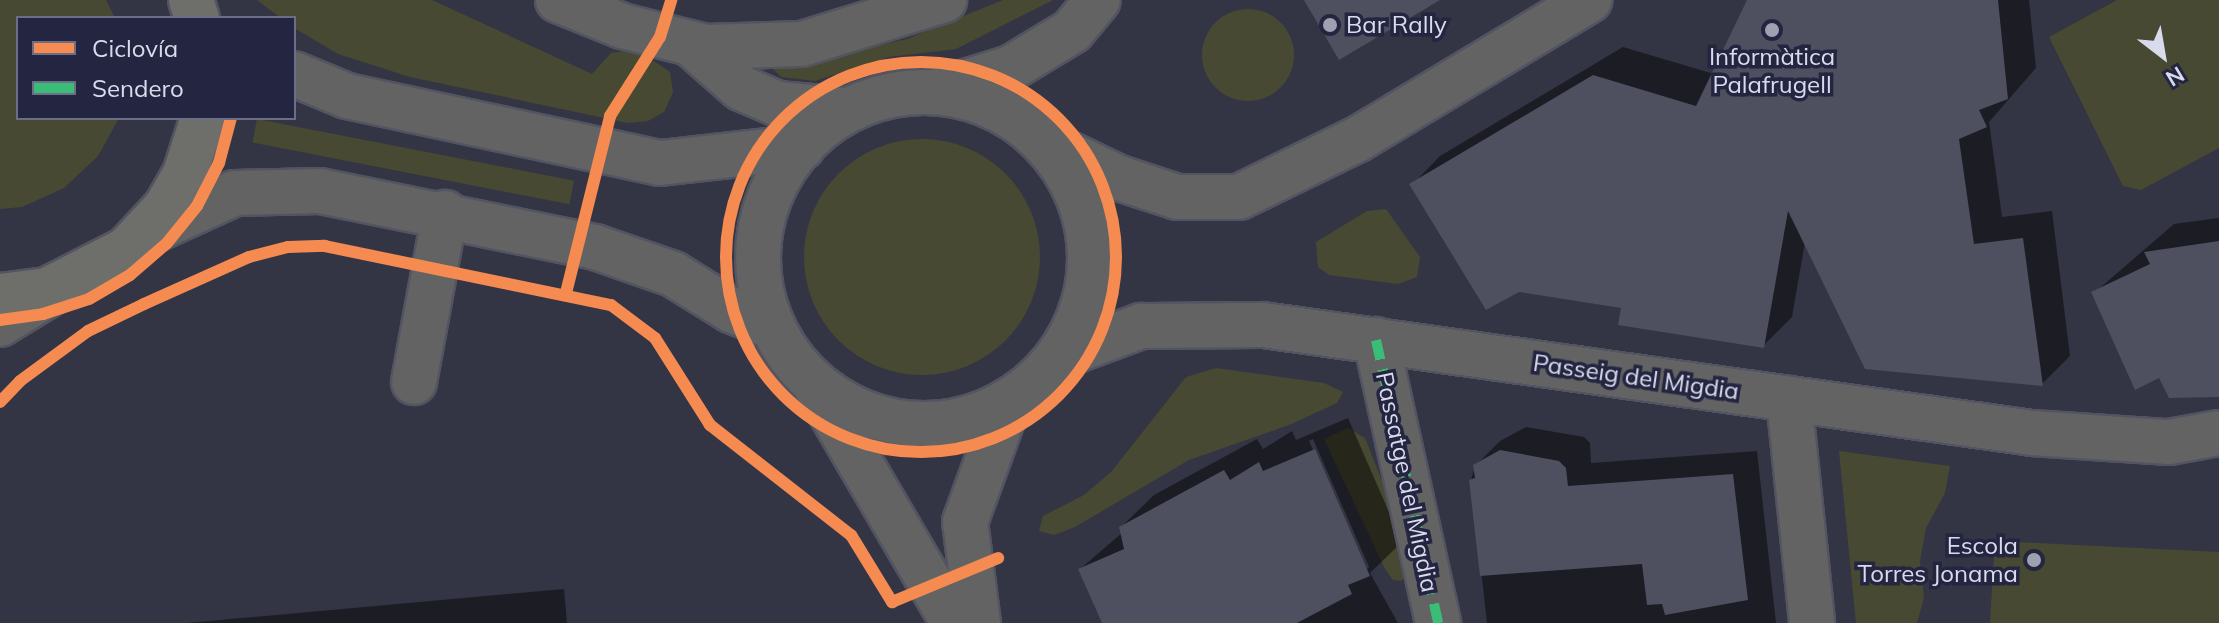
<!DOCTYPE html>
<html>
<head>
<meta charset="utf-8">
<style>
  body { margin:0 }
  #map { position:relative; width:2219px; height:623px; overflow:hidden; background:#333544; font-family:Mulish,sans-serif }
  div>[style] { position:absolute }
  .green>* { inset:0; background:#484932; transform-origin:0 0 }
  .round { border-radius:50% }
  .shadow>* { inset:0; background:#0007 }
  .building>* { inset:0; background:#4e4f5f }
  .roads { filter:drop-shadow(2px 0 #535461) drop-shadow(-2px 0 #535461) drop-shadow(0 2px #535461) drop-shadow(0 -2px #535461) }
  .minor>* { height:44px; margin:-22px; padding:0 22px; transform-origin:22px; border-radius:22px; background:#636363 }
  .minor>.ring { margin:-22px; padding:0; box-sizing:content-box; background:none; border:44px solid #636363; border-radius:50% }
  .major>* { height:44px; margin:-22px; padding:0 22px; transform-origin:22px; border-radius:22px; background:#6e6e6a }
  .quiet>* { height:10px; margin-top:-5px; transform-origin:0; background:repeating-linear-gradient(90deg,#3abd76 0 20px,transparent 0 30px) }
  .cycleway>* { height:12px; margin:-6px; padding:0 6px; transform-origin:6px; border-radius:6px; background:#f68b52 }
  .cycleway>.ring { margin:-6px; padding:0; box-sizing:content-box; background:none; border:12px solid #f68b52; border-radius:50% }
  .dots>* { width:22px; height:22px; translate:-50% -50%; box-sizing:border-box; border:4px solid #242540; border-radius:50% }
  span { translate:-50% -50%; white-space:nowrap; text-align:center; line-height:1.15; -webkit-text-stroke:7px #242540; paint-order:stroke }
  .poi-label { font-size:24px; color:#d9dbed }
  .left { translate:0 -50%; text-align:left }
  .right { translate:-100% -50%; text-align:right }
  .street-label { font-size:24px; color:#d9dbed }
  .legend { position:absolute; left:16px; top:16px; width:280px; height:104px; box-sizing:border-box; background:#242540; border:2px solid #6c6e85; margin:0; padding:10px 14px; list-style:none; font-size:24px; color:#d9dbed }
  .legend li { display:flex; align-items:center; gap:16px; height:40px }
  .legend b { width:40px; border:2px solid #6c6e85 }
  .north { position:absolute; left:2123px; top:16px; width:80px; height:80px; -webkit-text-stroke:6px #242540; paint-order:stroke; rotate:149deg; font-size:22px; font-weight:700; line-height:32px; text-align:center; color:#d9dbed }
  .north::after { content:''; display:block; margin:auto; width:28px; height:36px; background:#d9dbed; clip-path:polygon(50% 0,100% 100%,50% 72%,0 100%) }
</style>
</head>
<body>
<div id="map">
  <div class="green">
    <div style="clip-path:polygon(0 0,106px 0,115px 18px,18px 18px,18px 118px,119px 118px,98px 156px,64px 188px,22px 207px,0 209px)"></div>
    <div style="clip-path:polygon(257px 0,432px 0,592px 74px,611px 53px,636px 49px,670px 72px,673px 92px,664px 112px,648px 121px,628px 123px,410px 77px,338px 54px,294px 28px,294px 18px,281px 18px)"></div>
    <div style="clip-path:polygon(1003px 0,1053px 0,956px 49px,889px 57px,815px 81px,781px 77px,764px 60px,845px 53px,907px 39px)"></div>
    <div style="clip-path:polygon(2117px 0,2219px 0,2219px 148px,2141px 190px,2123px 186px,2049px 37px)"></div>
    <div class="round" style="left:1202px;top:9px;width:92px;height:92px"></div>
    <div style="left:257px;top:119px;width:323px;height:24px;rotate:11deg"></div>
    <div class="round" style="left:804px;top:139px;width:236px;height:236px"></div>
    <div style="clip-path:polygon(1386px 209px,1420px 257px,1417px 277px,1398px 284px,1329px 275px,1318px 267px,1316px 242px,1367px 211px)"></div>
    <div style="clip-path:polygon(1216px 368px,1324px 383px,1343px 392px,1337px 403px,1289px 425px,1189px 460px,1075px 527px,1054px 535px,1039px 531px,1043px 516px,1084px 495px,1112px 471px,1186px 377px)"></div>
    <div style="clip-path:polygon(1348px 428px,1365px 438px,1390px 501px,1407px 576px,1401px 581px,1393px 580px,1385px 569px,1324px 439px)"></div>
    <div style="clip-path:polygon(1839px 451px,1950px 466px,1945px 493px,1926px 528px,1920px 561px,1924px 598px,1917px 623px,1856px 623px)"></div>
    <div style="clip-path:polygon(1995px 541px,2219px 552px,2219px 623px,1990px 623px)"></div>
  </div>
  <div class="shadow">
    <div style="clip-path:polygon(1750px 0,2029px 0,2036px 68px,1989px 122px,2002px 217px,2052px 211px,2070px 356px,2042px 384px,1805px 242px,1792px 317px,1763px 346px,1623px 307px,1412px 185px,1440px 156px,1623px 47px,1714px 74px)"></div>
    <div style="clip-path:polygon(2219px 218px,2219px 388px,2160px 375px,2094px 293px,2174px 224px)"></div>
    <div style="clip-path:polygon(evenodd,1348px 418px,1402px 542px,1370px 573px,1398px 623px,1103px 623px,1080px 569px,1122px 533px,1121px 527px,1154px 495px,1257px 439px,1263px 449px,1292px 431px,1296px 440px,1348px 418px,1313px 439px,1369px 567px,1366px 570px,1309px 441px,1313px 439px)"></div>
    <div style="clip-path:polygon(1526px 427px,1584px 437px,1590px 443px,1591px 463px,1757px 451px,1776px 623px,1487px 623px,1471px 480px,1475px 466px,1500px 441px)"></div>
    <div style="clip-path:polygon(564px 589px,567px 623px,187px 623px)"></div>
  </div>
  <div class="building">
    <div style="clip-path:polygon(1304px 0,1440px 0,1339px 60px)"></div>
    <div style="clip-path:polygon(1747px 0,1998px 0,2008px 99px,1979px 110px,1987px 127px,1959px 139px,1974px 244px,2023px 238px,2043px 386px,1865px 369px,1788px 211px,1764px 348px,1618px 325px,1621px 308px,1519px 292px,1486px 310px,1409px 184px,1593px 75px,1696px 106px)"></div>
    <div style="clip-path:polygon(2219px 241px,2219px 397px,2169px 398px,2159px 378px,2135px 390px,2091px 292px,2150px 264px,2144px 252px)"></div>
    <div style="clip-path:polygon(1315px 449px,1370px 576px,1348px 585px,1352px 594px,1297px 623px,1102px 623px,1078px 569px,1124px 549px,1119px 527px,1224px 470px,1230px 480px,1259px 462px,1263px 471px)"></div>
    <div style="clip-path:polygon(1500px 450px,1559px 461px,1566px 468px,1568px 486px,1733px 474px,1748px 600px,1665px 615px,1662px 604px,1647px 605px,1642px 564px,1480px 576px,1469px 480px,1475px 478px,1473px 465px)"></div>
  </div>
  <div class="roads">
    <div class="minor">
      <div style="left:558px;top:0;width:69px;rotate:22.1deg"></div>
      <div style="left:622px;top:26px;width:87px;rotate:14deg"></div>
      <div style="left:706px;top:47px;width:96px;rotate:-1.8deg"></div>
      <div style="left:802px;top:44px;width:149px;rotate:-17.2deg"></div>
      <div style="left:691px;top:44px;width:67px;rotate:41.3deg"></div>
      <div style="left:741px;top:88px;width:40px;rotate:23.4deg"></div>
      <div style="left:778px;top:104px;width:67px;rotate:5.1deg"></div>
      <div style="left:294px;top:74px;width:57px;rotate:22.5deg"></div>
      <div style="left:347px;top:96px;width:320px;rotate:12.1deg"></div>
      <div style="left:660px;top:163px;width:143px;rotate:-6.4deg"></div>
      <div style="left:937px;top:91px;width:77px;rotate:-17.3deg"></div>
      <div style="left:1011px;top:68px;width:71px;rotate:-31.2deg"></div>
      <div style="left:1072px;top:31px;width:40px;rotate:-50deg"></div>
      <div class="ring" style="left:758px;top:92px;width:288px;height:288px"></div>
      <div style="left:1046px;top:143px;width:81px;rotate:25.6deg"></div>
      <div style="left:1119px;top:178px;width:61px;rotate:18.1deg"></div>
      <div style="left:1177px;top:197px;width:62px"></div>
      <div style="left:1239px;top:197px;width:132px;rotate:-26deg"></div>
      <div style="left:1358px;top:139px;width:270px;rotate:-31deg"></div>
      <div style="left:141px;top:236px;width:103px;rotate:-24.6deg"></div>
      <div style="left:235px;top:193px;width:85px;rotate:-1.3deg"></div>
      <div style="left:320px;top:191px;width:281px;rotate:11.5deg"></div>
      <div style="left:595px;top:247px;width:83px;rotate:19.1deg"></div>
      <div style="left:673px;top:274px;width:68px;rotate:31.8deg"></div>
      <div style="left:731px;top:310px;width:45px;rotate:22deg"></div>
      <div style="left:0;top:324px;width:69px;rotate:-31.4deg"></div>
      <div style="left:1376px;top:340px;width:290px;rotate:77.6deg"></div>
      <div style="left:1058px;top:357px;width:89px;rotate:-20.5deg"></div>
      <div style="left:1141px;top:326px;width:122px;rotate:-0.5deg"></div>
      <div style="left:1263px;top:325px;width:777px;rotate:7.99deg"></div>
      <div style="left:2032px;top:433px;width:137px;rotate:3.8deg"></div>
      <div style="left:2169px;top:442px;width:51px;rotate:-10.2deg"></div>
      <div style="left:414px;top:382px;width:172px;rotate:-79.6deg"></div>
      <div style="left:817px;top:389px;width:271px;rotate:59.7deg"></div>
      <div style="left:1789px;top:399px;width:225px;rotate:84.1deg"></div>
      <div style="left:978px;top:623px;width:102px;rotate:-97.3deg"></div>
      <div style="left:965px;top:522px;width:129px;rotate:-70deg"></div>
    </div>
    <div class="major">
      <div style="left:191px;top:0;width:19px;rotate:72deg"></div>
      <div style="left:0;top:296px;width:47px;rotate:-7.3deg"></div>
      <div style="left:47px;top:290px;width:90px;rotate:-27.1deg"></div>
      <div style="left:127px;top:249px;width:57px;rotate:-47.1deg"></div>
      <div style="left:166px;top:207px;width:38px;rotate:-60deg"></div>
      <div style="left:185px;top:174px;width:59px;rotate:-72.2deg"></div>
    </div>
  </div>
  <div class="quiet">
    <div style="left:1376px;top:340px;width:290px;rotate:77.6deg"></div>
  </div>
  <div class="cycleway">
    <div class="ring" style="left:726px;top:62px;width:378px;height:378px"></div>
    <div style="left:566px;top:293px;width:182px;rotate:-76deg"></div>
    <div style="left:610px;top:116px;width:93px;rotate:-57.7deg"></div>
    <div style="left:660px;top:37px;width:39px;rotate:-73deg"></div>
    <div style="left:0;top:320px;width:43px;rotate:-7.9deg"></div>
    <div style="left:43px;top:314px;width:48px;rotate:-18.1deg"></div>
    <div style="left:89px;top:299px;width:48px;rotate:-30.3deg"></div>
    <div style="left:130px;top:275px;width:49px;rotate:-40.9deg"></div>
    <div style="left:167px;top:243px;width:48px;rotate:-51deg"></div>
    <div style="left:197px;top:206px;width:48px;rotate:-62.9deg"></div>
    <div style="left:219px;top:163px;width:47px;rotate:-75.1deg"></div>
    <div style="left:0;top:402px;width:29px;rotate:-46deg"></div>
    <div style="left:20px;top:381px;width:84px;rotate:-36.3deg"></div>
    <div style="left:88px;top:331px;width:62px;rotate:-25.7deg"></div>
    <div style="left:144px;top:304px;width:115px;rotate:-24.1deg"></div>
    <div style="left:249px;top:257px;width:40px;rotate:-14.4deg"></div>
    <div style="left:288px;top:247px;width:37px;rotate:-2deg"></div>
    <div style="left:325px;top:246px;width:292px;rotate:11.7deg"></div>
    <div style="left:611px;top:305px;width:55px;rotate:36.9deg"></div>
    <div style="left:655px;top:338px;width:103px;rotate:57.7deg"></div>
    <div style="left:710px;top:425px;width:179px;rotate:38deg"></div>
    <div style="left:851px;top:535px;width:79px;rotate:58.5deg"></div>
    <div style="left:892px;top:602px;width:115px;rotate:-22.5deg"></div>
  </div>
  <div class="dots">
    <div style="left:1330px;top:25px;background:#9fa1b2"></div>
    <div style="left:1772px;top:30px;background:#9fa1b2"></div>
    <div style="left:2034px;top:560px;background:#9fa1b2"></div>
  </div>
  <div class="poi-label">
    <span class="left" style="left:1346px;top:25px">Bar Rally</span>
    <span style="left:1772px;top:71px">Informàtica<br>Palafrugell</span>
    <span class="right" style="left:2018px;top:560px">Escola<br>Torres Jonama</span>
  </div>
  <div class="street-label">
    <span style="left:1636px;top:377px;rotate:8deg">Passeig del Migdia</span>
    <span style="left:1407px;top:482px;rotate:78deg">Passatge del Migdia</span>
  </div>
  <ul class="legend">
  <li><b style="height:10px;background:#f68b52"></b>Ciclovía</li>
  <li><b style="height:10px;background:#3abd76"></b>Sendero</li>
  </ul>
  <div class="north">N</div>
</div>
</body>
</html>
